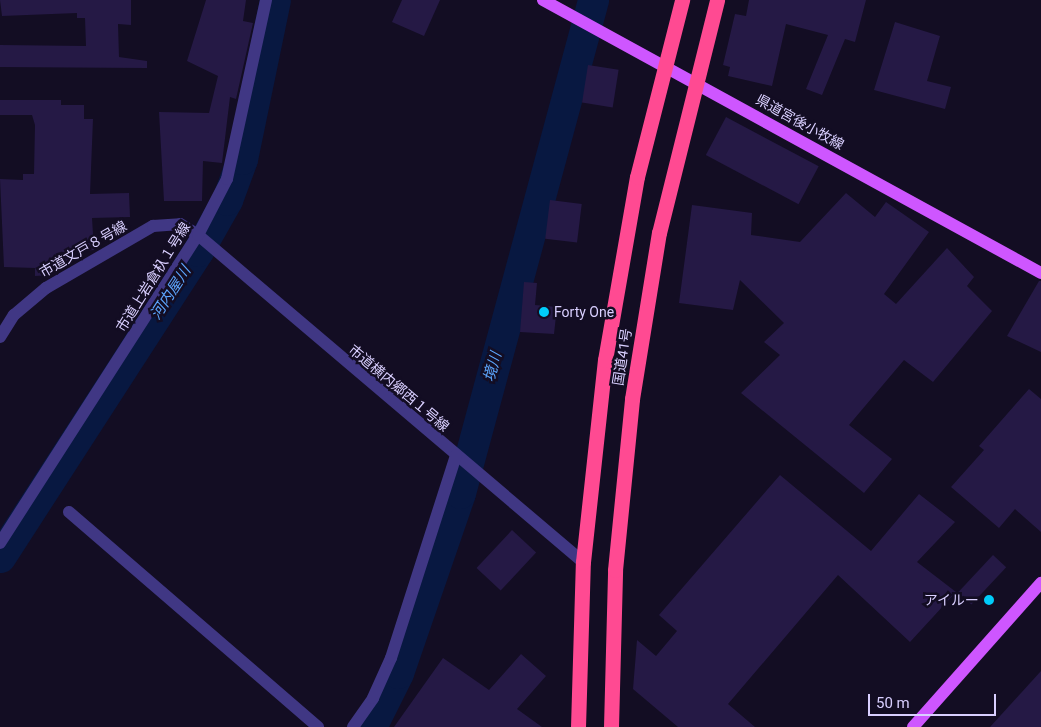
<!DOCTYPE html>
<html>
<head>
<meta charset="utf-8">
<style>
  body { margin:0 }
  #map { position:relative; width:1041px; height:727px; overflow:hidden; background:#130d23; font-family:Roboto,"Noto Sans JP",sans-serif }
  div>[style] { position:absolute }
  .river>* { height:31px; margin:-15.5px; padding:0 15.5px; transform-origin:15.5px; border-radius:15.5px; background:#081841 }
  .building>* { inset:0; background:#251945; transform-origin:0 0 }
  .minor>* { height:12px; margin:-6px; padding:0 6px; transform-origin:6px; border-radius:6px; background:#403784 }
  .major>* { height:12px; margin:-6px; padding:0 6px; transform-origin:6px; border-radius:6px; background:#ce56ff }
  .highway>* { height:15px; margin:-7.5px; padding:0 7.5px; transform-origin:7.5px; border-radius:7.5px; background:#ff4a92 }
  .dots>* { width:14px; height:14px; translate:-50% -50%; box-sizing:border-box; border:2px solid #130d23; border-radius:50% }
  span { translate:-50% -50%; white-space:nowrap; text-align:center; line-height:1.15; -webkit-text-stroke:5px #130d23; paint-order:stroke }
  .street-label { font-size:14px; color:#d9cfff }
  .poi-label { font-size:14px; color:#d9cfff }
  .left { translate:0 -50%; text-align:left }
  .right { translate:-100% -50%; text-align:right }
  .water-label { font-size:15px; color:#5da7ff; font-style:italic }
  .scale { position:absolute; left:868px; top:694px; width:128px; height:22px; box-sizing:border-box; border:2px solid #d9cfff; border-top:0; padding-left:6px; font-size:15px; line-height:18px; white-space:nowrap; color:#d9cfff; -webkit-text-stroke:4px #130d23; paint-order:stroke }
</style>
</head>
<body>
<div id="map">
  <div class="river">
    <div style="left:0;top:557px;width:364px;rotate:-57.1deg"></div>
    <div style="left:198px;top:251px;width:59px;rotate:-60.4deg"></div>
    <div style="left:227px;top:200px;width:44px;rotate:-69.9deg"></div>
    <div style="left:242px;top:159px;width:162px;rotate:-78.3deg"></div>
    <div style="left:371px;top:727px;width:60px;rotate:-63.4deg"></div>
    <div style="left:398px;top:673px;width:190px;rotate:-71deg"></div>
    <div style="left:460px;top:493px;width:511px;rotate:-74.9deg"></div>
  </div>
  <div class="building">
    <div style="clip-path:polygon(0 0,131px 0,131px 25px,118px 24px,119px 57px,147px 61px,147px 68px,0 67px,0 45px,86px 46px,85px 18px,77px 18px,77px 13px,2px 16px)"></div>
    <div style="clip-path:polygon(206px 0,246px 0,243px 21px,253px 23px,236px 99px,230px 97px,222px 163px,203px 161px,202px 201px,164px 201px,159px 112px,209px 113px,218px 76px,187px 61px)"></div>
    <div style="clip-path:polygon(402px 0,440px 0,424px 36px,392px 22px)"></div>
    <div style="clip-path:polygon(749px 0,866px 0,855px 42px,845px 39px,822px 95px,806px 89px,828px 35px,786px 24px,772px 86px,728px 76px,730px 67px,723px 65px,735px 14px,746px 16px)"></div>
    <div style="clip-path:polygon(895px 22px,940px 36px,927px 81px,951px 87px,945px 109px,874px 90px)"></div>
    <div style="left:588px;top:65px;width:31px;height:38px;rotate:9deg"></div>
    <div style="clip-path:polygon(0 100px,61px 100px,61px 105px,84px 105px,84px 119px,93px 119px,90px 194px,129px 193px,130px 217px,92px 218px,94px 250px,73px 252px,73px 263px,51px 266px,51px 275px,35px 276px,35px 268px,4px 267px,0 179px,23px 180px,23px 174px,34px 174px,35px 125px,32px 115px,0 115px)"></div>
    <div style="left:726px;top:117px;width:105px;height:43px;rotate:28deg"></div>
    <div style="clip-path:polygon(846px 193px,875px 217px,886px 202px,929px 232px,884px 294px,896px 304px,947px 248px,974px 277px,967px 286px,992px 311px,933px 382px,904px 360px,849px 425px,892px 459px,864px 493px,741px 393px,780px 355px,764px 342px,784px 323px,740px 280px,733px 310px,679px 303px,692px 205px,752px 213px,751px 235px,800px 242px)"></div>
    <div style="left:550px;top:200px;width:32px;height:39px;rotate:7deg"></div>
    <div style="clip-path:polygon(1039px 281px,1041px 281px,1041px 352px,1007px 336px)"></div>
    <div style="clip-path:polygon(524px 282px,537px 283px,535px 305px,557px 307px,554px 334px,520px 332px)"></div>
    <div style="clip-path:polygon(1029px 389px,1041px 399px,1041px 532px,1015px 509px,999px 528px,951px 487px,984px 450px,979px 446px)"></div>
    <div style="clip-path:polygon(780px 475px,871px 551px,919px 494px,955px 522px,917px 562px,956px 592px,910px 642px,838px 575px,728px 704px,755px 727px,678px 727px,633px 689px,637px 640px,656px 656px,677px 631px,659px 615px)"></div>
    <div style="left:512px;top:530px;width:33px;height:52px;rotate:43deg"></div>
    <div style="left:993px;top:555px;width:18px;height:51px;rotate:43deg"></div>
    <div style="clip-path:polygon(521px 654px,546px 676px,517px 709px,542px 727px,394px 727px,443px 658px,489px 690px)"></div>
    <div style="clip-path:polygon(1041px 671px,1041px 727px,990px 727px)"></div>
  </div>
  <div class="minor">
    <div style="left:0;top:337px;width:26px;rotate:-58deg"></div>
    <div style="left:14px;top:315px;width:42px;rotate:-40.2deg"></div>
    <div style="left:46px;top:288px;width:124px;rotate:-30.1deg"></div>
    <div style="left:153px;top:226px;width:27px;rotate:-4deg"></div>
    <div style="left:180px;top:224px;width:21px;rotate:31deg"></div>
    <div style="left:198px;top:235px;width:505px;rotate:40.34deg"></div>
    <div style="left:69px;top:512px;width:329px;rotate:40.8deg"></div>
    <div style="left:0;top:543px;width:366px;rotate:-57.3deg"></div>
    <div style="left:198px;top:235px;width:63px;rotate:-62.6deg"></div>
    <div style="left:227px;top:179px;width:183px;rotate:-77.7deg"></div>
    <div style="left:353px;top:727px;width:35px;rotate:-55deg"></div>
    <div style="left:373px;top:698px;width:44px;rotate:-65.8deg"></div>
    <div style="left:391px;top:658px;width:213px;rotate:-72.2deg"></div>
  </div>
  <div class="major">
    <div style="left:543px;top:0;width:568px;rotate:28.73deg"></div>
    <div style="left:913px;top:727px;width:193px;rotate:-48.4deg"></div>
  </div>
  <div class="highway">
    <div style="left:578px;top:727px;width:165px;rotate:-88.3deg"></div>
    <div style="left:583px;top:562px;width:203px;rotate:-83.8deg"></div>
    <div style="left:605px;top:360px;width:186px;rotate:-80.1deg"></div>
    <div style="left:637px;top:177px;width:183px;rotate:-75.7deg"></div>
    <div style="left:611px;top:727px;width:157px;rotate:-88.5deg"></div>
    <div style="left:615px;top:570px;width:172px;rotate:-84.3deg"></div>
    <div style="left:632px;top:399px;width:168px;rotate:-80.8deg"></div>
    <div style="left:659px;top:233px;width:240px;rotate:-76deg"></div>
  </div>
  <div class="dots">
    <div style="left:544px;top:312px;background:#00ccfa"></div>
    <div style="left:989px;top:600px;background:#00ccfa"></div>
  </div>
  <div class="street-label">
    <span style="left:800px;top:122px;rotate:29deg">県道宮後小牧線</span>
    <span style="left:83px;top:249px;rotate:-30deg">市道文戸８号線</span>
    <span style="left:153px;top:277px;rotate:-58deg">市道上岩倉杁１号線</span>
    <span style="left:622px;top:357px;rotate:-81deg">国道41号</span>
    <span style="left:399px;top:388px;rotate:40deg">市道横内郷西１号線</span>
  </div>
  <div class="poi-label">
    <span class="left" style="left:554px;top:312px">Forty One</span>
    <span class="right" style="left:979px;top:600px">アイルー</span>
  </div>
  <div class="water-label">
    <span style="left:171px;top:293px;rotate:-57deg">河内屋川</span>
    <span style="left:493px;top:367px;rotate:-75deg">境川</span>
  </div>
  <div class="scale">50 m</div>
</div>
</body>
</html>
